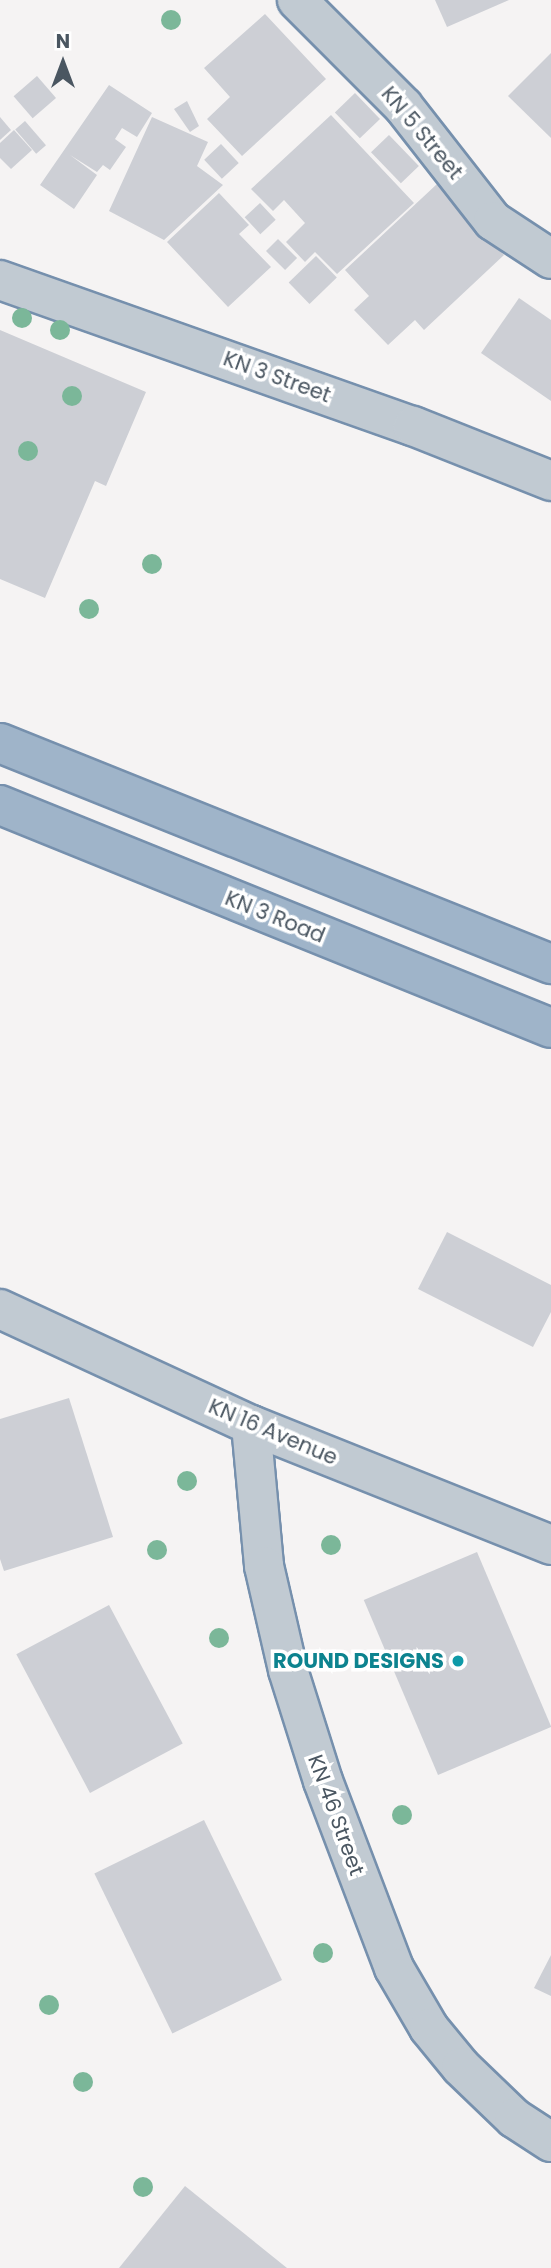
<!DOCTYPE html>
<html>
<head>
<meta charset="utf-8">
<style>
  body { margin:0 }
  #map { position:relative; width:551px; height:2268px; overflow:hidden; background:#f5f3f3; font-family:Poppins,sans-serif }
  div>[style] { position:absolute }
  .building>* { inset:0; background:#cdcfd5; transform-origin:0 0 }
  .roads { filter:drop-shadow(2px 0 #7690ad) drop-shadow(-2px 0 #7690ad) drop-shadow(0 2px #7690ad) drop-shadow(0 -2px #7690ad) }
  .minor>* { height:38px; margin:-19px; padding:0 19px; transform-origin:19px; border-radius:19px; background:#c1cad2 }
  .trunk>* { height:38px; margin:-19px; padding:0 19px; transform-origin:19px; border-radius:19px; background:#9fb4c9 }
  .trees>* { width:20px; height:20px; margin:-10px; border-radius:50%; background:#7bb799 }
  .dots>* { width:19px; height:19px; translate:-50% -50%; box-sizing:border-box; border:4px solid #fff; border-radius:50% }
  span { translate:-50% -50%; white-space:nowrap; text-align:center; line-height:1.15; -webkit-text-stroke:7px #fff; paint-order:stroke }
  .street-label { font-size:21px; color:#4a5661 }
  .culture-label { font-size:21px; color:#0d838f; font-weight:700 }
  .right { translate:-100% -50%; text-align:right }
  .north { position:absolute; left:28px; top:28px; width:70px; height:70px; -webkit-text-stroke:5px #fff; paint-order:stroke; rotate:0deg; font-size:19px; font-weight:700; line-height:28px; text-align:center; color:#4a5661 }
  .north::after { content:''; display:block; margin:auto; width:24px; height:32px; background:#4a5661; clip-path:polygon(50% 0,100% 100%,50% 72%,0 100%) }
</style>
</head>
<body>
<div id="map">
  <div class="building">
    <div style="clip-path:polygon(435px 0,509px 0,447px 27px)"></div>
    <div style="clip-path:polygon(265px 14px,326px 79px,242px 156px,207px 119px,230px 97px,204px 68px)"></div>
    <div style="clip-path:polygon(551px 53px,551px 138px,508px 96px)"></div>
    <div style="left:37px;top:76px;width:29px;height:31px;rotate:49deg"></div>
    <div style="clip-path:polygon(109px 85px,152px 113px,137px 137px,122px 128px,115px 139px,126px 147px,110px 170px,103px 165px,97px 172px,70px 155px,97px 175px,74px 209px,40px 185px)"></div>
    <div style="left:355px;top:93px;width:36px;height:28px;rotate:46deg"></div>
    <div style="clip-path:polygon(187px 101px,199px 126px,190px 132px,174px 109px)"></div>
    <div style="clip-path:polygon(331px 115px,414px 203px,337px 274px,315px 252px,305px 262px,286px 242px,305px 223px,284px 200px,273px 211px,251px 189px)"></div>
    <div style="clip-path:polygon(0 117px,11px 130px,0 140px)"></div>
    <div style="clip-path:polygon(152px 117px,208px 142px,197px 166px,223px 185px,164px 240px,109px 211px)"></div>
    <div style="left:25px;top:121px;width:32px;height:13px;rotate:49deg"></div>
    <div style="clip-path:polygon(14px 130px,32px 150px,11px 169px,0 158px,0 143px)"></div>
    <div style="left:389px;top:135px;width:43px;height:25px;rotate:46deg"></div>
    <div style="left:221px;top:144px;width:26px;height:23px;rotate:47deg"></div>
    <div style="clip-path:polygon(437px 184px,504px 255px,424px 330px,415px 320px,388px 345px,354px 310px,369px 296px,345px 270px)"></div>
    <div style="clip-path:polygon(219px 193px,249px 225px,239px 234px,271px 267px,228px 307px,167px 242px)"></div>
    <div style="left:260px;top:203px;width:23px;height:21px;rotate:47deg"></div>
    <div style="left:278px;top:239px;width:27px;height:17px;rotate:45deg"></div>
    <div style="left:316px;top:256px;width:30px;height:38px;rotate:46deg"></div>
    <div style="clip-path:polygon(519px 298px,551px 320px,551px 401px,481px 353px)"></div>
    <div style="clip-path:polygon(0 330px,146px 392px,106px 486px,95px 481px,45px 598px,0 579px)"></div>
    <div style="clip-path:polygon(447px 1232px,551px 1285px,551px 1312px,533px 1347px,418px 1289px)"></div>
    <div style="clip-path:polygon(69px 1398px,113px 1537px,4px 1571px,0 1559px,0 1419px)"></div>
    <div style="left:477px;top:1552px;width:190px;height:123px;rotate:67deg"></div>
    <div style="left:109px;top:1605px;width:157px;height:105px;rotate:62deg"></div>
    <div style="left:204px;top:1820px;width:178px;height:122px;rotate:64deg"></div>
    <div style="clip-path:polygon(551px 1955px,551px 1996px,534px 1988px)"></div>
    <div style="clip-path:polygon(185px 2186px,287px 2268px,119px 2268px)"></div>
  </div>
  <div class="roads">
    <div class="minor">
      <div style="left:297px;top:0;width:150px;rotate:45deg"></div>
      <div style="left:403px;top:106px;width:146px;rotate:52deg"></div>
      <div style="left:493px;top:221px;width:69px;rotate:33.2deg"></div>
      <div style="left:0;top:280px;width:438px;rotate:19.5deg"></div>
      <div style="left:413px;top:426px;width:149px;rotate:21.7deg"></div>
      <div style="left:0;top:1309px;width:277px;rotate:24.8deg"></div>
      <div style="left:251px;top:1425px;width:323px;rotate:21.8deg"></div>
      <div style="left:251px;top:1425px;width:142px;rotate:84.7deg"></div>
      <div style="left:264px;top:1566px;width:107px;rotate:77deg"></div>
      <div style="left:288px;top:1670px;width:116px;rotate:72.5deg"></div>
      <div style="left:323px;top:1781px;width:200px;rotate:69.2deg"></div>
      <div style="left:394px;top:1968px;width:69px;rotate:59.7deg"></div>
      <div style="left:429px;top:2028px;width:50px;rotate:50.6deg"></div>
      <div style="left:461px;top:2067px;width:74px;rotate:43.9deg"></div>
      <div style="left:514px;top:2118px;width:44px;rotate:33deg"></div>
    </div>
    <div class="trunk">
      <div style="left:0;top:743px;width:594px;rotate:21.86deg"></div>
      <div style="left:0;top:805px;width:594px;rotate:22.03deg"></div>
    </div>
  </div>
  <div class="trees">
    <div style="left:171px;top:20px"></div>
    <div style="left:22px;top:318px"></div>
    <div style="left:60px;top:330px"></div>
    <div style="left:72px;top:396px"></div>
    <div style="left:28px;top:451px"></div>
    <div style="left:152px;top:564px"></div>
    <div style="left:89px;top:609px"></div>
    <div style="left:187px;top:1481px"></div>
    <div style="left:331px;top:1545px"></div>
    <div style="left:157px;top:1550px"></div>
    <div style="left:219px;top:1638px"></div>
    <div style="left:402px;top:1815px"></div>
    <div style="left:323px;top:1953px"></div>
    <div style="left:49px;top:2005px"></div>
    <div style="left:83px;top:2082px"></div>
    <div style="left:143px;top:2187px"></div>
  </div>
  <div class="dots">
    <div style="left:458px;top:1661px;background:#0f9aa8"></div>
  </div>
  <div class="street-label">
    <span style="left:422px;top:133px;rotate:50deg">KN 5 Street</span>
    <span style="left:277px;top:377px;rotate:20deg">KN 3 Street</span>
    <span style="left:275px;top:917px;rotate:22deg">KN 3 Road</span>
    <span style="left:273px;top:1432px;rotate:23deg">KN 16 Avenue</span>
    <span style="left:336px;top:1815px;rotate:70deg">KN 46 Street</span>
  </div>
  <div class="culture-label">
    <span class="right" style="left:444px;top:1661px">ROUND DESIGNS</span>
  </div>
  <div class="north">N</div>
</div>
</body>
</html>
